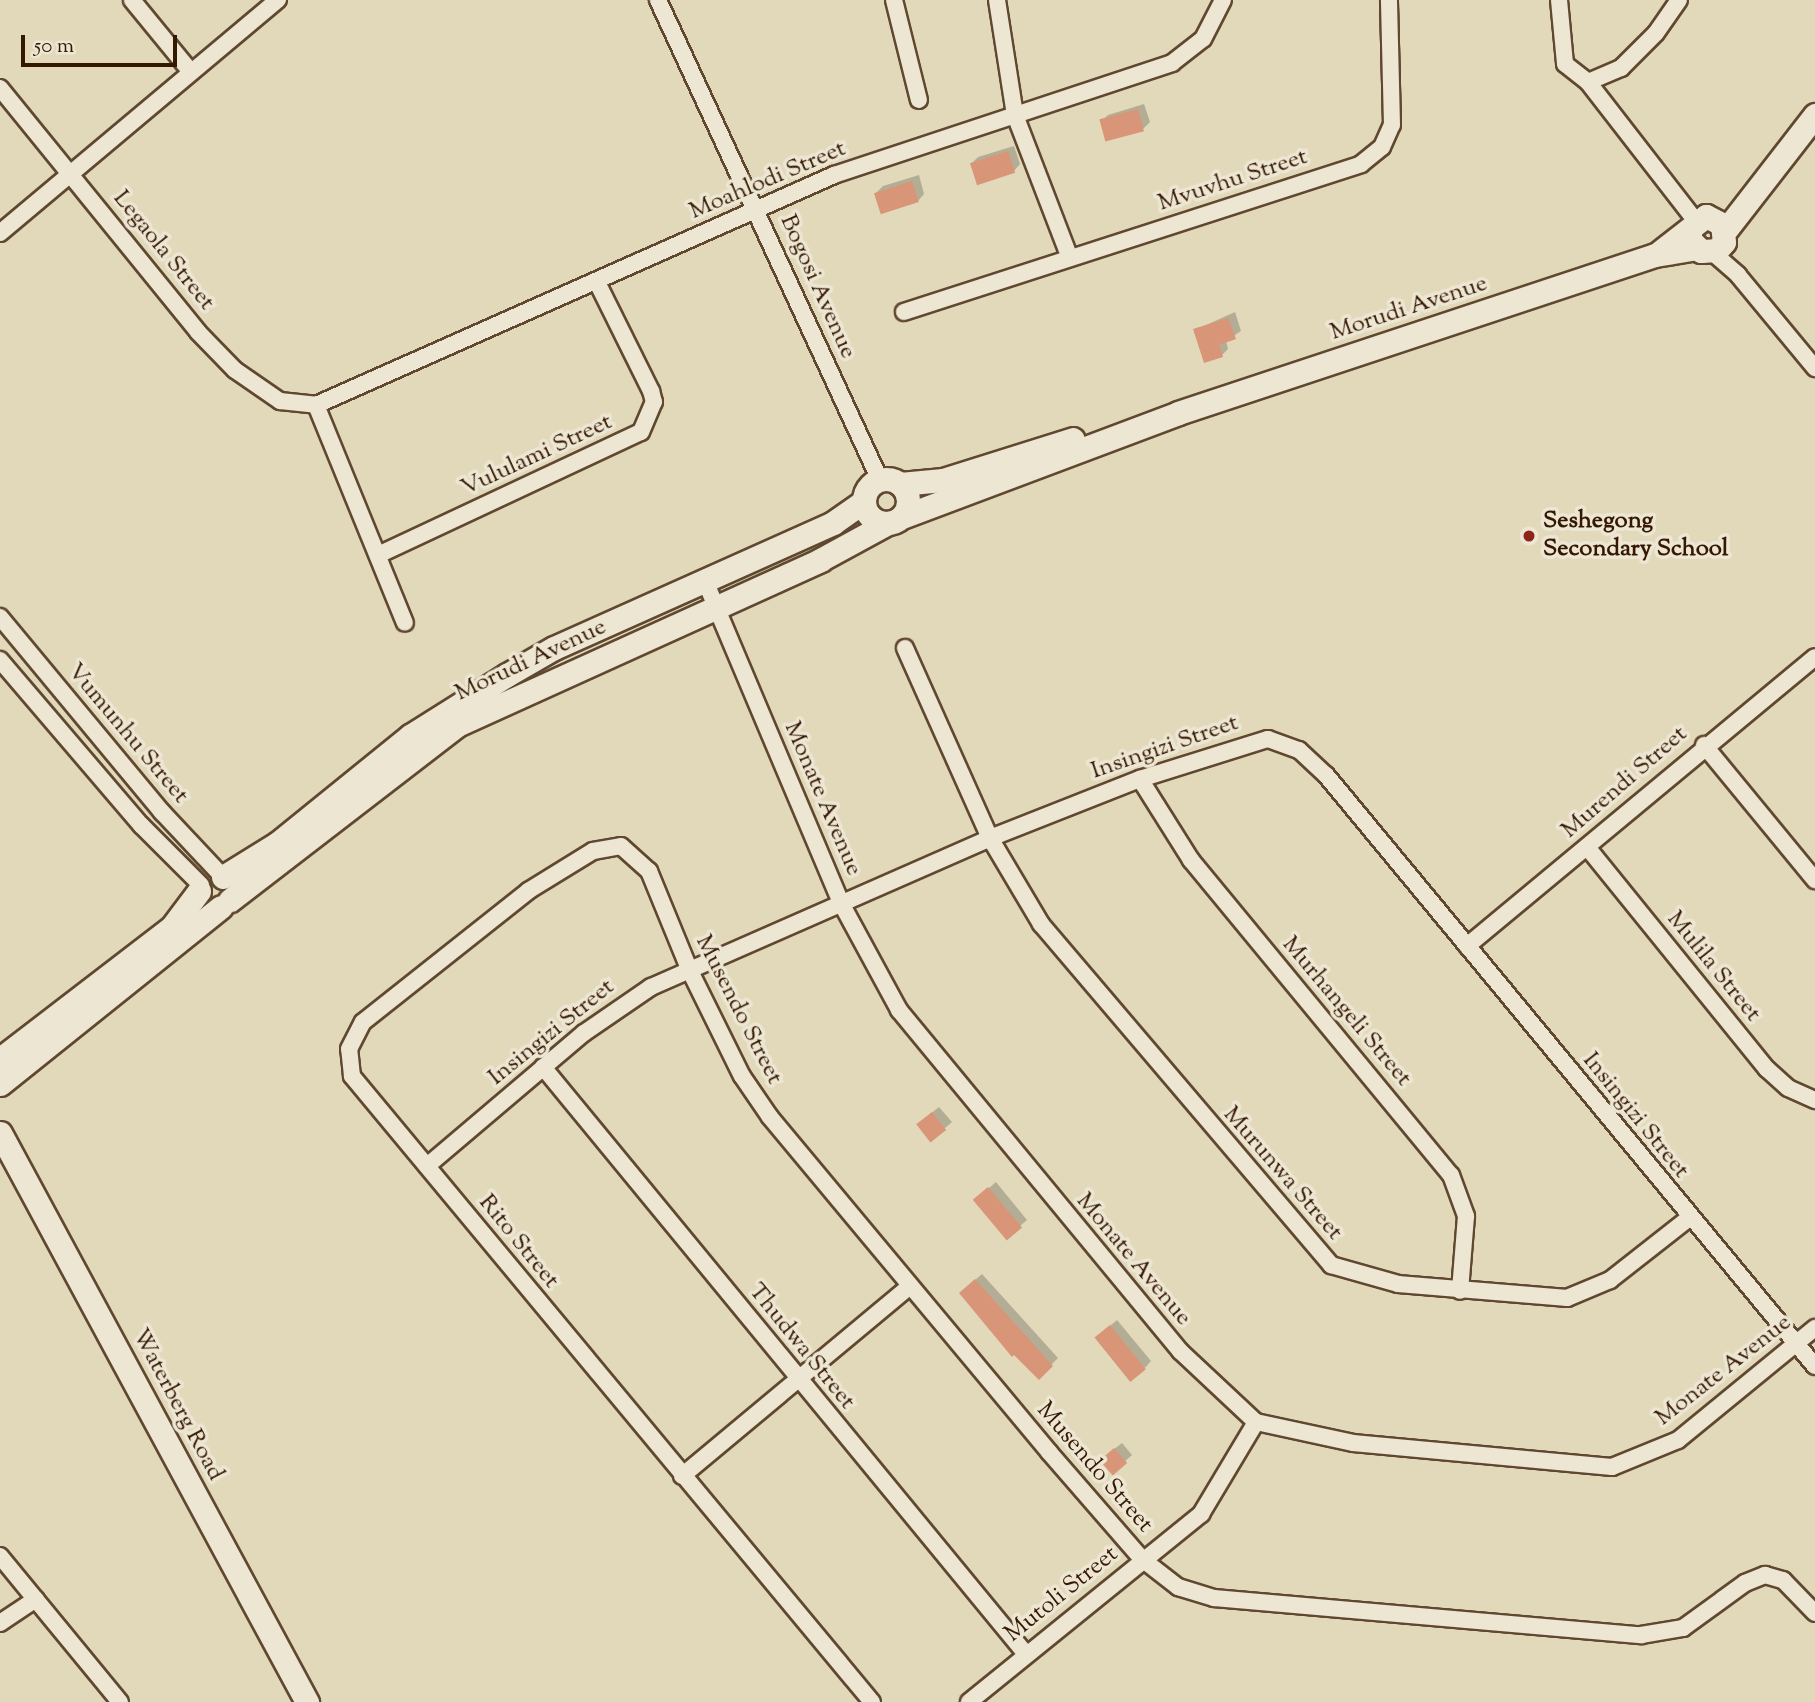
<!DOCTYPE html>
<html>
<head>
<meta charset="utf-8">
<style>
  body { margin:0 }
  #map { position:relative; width:1815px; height:1702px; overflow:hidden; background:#e2d9bb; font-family:"Sorts Mill Goudy",serif }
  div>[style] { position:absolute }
  .shadow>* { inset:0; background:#0003 }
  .building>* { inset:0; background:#d99577; transform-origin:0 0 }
  .roads { filter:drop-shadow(2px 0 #604830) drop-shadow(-2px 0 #604830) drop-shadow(0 2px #604830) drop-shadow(0 -2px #604830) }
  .street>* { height:16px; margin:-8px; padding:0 8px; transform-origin:8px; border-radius:8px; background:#ece6d3 }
  .secondary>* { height:23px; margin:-11.5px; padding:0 11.5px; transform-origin:11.5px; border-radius:11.5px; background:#ece6d3 }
  .secondary>.ring { margin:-11.5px; padding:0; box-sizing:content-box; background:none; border:23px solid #ece6d3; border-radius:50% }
  .dots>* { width:19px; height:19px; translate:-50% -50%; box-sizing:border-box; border:4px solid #ece6d3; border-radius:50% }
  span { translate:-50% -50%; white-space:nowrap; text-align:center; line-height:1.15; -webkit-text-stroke:7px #ece6d3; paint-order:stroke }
  .street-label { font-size:24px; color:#351802 }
  .poi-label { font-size:24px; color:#351802; font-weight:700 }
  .left { translate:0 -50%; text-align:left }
  .scale { position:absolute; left:21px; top:35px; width:156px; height:32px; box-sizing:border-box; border:4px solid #351802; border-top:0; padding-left:9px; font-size:21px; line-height:24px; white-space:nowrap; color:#351802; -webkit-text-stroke:5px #ece6d3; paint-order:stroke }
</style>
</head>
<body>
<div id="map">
  <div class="shadow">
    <div style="clip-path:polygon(1144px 104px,1150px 122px,1143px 129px,1102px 121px,1108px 115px)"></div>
    <div style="clip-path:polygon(1014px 146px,1020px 164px,1014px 171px,972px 163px,978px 157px)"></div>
    <div style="clip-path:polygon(919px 175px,924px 194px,918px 201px,876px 193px,883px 186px)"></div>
    <div style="clip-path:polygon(1235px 312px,1241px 331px,1226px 341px,1228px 349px,1222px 355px,1195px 330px)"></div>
    <div style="clip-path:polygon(939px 1107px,952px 1122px,931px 1140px,925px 1118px)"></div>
    <div style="clip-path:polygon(996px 1182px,1027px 1220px,1020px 1226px,982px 1194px)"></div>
    <div style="clip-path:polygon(982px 1274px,1058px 1358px,1039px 1377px,967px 1287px)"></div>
    <div style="clip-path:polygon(1117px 1320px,1151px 1361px,1145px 1368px,1104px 1331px)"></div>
    <div style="clip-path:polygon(1122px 1443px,1132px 1455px,1112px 1473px,1108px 1454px)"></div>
  </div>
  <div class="building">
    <div style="left:1138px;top:109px;width:23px;height:40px;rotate:75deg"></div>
    <div style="left:1008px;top:151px;width:23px;height:40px;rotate:72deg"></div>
    <div style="left:912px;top:181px;width:22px;height:40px;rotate:72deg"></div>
    <div style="clip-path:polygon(1228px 318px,1236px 339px,1219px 345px,1223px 357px,1204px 363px,1193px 329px)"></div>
    <div style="left:932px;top:1112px;width:23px;height:20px;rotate:52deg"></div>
    <div style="left:988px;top:1187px;width:53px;height:20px;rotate:50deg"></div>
    <div style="clip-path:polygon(975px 1279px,1053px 1366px,1039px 1380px,1014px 1355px,1012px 1357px,959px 1293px)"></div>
    <div style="left:1110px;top:1325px;width:57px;height:20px;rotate:51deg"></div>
    <div style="left:1114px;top:1448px;width:20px;height:19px;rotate:49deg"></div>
  </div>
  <div class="roads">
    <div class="street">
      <div style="left:132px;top:0;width:93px;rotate:50.7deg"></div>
      <div style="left:658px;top:0;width:529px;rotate:65.18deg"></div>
      <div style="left:894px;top:0;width:103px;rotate:76deg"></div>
      <div style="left:997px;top:0;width:116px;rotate:81.1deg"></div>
      <div style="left:1015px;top:115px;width:151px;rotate:69deg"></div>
      <div style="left:1559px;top:0;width:64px;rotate:84.6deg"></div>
      <div style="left:1565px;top:64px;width:29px;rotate:38deg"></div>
      <div style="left:1588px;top:82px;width:36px;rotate:-23deg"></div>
      <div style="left:1621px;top:68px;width:49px;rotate:-45deg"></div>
      <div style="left:1656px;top:33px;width:40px;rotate:-55.1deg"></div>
      <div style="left:1588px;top:82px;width:176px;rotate:52.2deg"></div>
      <div style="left:0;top:88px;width:314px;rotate:50.9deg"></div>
      <div style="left:198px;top:332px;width:53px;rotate:45.8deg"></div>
      <div style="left:235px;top:370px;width:55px;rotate:34.6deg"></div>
      <div style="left:280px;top:401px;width:36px;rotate:6deg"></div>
      <div style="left:316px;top:405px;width:567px;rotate:-23.94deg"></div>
      <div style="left:834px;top:175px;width:356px;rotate:-18.3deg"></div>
      <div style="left:1172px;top:63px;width:39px;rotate:-38deg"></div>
      <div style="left:1203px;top:39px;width:44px;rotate:-62.9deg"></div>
      <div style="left:0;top:233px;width:363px;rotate:-40deg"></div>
      <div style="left:1712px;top:252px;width:35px;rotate:41deg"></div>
      <div style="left:1738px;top:275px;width:121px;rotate:50.4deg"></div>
      <div style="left:904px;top:312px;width:480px;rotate:-17.9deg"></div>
      <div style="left:1361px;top:164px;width:27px;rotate:-39deg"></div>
      <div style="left:1382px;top:147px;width:24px;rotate:-66deg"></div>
      <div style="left:1392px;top:125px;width:125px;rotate:-91.4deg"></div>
      <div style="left:316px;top:405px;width:235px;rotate:67.8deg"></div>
      <div style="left:378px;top:555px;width:290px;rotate:-25.1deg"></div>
      <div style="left:641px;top:432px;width:33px;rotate:-67deg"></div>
      <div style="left:654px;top:402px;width:11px;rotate:-105deg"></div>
      <div style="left:651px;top:391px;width:122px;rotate:-116.4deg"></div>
      <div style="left:706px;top:583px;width:347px;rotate:67.1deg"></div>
      <div style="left:841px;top:903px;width:122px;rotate:61.5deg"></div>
      <div style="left:899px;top:1010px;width:442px;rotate:50.5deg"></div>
      <div style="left:1180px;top:1351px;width:104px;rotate:43.1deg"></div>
      <div style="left:1256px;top:1422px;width:99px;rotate:12.2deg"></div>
      <div style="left:1353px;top:1443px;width:260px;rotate:5.3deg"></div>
      <div style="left:1612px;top:1467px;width:71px;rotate:-22.2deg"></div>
      <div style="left:1678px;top:1440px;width:177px;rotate:-39.3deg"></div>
      <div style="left:0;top:617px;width:254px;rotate:50.3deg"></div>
      <div style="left:162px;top:812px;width:89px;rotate:46.8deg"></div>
      <div style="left:905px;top:648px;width:208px;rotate:65.9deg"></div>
      <div style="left:990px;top:838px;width:100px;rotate:59.3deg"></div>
      <div style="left:1041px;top:924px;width:448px;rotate:49.6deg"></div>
      <div style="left:1331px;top:1265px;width:70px;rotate:15.8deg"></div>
      <div style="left:1398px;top:1284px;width:170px;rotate:4.7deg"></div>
      <div style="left:1567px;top:1298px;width:47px;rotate:-22.7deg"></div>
      <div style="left:1610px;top:1280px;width:100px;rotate:-38.1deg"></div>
      <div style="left:0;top:660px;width:217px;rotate:49.5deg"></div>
      <div style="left:141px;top:825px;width:85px;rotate:45deg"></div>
      <div style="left:1704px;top:745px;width:175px;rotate:50.6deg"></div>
      <div style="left:1140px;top:779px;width:96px;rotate:57.8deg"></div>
      <div style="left:1191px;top:860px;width:408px;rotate:50.5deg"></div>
      <div style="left:1451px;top:1175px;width:44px;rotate:69.9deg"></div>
      <div style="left:1466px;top:1216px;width:75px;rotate:94.6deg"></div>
      <div style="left:1587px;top:847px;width:286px;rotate:51deg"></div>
      <div style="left:1767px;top:1069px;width:28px;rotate:42deg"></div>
      <div style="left:1788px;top:1088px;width:30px;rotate:24deg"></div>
      <div style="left:1467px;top:946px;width:452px;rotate:-39.7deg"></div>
      <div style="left:543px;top:1067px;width:759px;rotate:50.56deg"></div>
      <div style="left:427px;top:1166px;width:206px;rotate:-40.3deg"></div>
      <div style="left:584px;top:1033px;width:81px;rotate:-34.5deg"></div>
      <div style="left:651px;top:987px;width:370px;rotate:-23.7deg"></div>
      <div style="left:990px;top:838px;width:161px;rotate:-21.5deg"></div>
      <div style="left:1140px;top:779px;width:134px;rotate:-17.4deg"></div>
      <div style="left:1268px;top:739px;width:33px;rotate:20deg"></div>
      <div style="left:1299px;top:750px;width:37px;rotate:43deg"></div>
      <div style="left:1326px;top:775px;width:767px;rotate:50.4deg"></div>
      <div style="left:682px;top:1476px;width:297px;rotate:-39.8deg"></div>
      <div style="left:0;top:1556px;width:189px;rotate:50.6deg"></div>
      <div style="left:0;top:1623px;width:43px;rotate:-33.7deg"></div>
      <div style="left:872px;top:1702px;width:814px;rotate:-129.72deg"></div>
      <div style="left:352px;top:1076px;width:27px;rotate:-96deg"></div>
      <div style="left:349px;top:1049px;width:30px;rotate:-63deg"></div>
      <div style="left:363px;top:1022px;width:211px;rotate:-38.4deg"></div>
      <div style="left:528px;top:891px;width:76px;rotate:-31.6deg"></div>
      <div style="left:593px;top:851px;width:28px;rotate:-10deg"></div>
      <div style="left:621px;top:846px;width:38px;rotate:42deg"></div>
      <div style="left:649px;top:871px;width:108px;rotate:67.7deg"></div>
      <div style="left:690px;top:971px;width:117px;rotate:63.7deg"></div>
      <div style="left:742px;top:1076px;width:50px;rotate:55.7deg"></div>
      <div style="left:770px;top:1117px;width:436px;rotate:50.2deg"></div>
      <div style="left:1049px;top:1452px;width:142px;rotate:49deg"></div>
      <div style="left:1142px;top:1559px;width:46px;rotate:37.9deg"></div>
      <div style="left:1178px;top:1587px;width:38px;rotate:17deg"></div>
      <div style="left:1214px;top:1598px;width:429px;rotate:5deg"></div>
      <div style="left:1641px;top:1635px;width:43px;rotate:-9.5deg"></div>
      <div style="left:1683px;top:1628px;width:77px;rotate:-36deg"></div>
      <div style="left:1745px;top:1583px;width:22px;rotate:-22deg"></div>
      <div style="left:1765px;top:1575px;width:19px;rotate:16deg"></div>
      <div style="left:1783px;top:1580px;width:46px;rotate:45.9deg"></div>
      <div style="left:969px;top:1702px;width:299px;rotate:-39deg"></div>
      <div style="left:1201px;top:1514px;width:107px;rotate:-59.1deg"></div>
    </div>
    <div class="secondary">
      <div style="left:1725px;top:231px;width:147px;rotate:-52.2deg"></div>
      <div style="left:1661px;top:251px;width:57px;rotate:-37.9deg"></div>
      <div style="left:1706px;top:216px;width:18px;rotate:27deg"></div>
      <div style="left:1722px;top:224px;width:18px;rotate:84deg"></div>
      <div style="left:1724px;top:242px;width:11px;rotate:131deg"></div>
      <div style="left:1717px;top:250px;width:16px;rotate:176deg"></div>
      <div style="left:1701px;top:251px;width:16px;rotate:-135deg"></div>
      <div style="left:1690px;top:240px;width:10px;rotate:-90deg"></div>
      <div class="ring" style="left:864px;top:479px;width:21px;height:21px"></div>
      <div style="left:900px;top:484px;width:43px;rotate:-5.3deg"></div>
      <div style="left:943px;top:480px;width:136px;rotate:-17.5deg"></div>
      <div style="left:902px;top:517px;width:295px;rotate:-20.6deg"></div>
      <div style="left:1178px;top:413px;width:502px;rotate:-18.33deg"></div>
      <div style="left:1655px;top:255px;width:43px;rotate:-9.5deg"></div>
      <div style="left:223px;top:877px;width:65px;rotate:-31.7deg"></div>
      <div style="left:278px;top:843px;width:170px;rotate:-39deg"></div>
      <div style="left:410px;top:736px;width:115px;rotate:-32.2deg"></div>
      <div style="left:507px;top:675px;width:54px;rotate:-29.9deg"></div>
      <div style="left:554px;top:648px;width:306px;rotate:-24.1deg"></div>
      <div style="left:833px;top:523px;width:38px;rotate:-35deg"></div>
      <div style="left:230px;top:900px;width:287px;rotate:-37.6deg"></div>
      <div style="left:457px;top:725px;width:399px;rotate:-24.4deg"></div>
      <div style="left:820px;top:560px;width:77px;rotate:-28.6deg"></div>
      <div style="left:0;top:1059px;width:217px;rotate:-37.5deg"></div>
      <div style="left:172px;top:927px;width:45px;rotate:-53.1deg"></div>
      <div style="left:0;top:1084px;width:283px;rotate:-38.7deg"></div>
      <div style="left:0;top:1133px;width:647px;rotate:61.65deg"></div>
    </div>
  </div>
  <div class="dots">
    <div style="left:1529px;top:536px;background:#8f2418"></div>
  </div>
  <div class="street-label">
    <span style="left:768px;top:181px;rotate:-23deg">Moahlodi Street</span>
    <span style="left:1233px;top:181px;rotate:-18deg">Mvuvhu Street</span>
    <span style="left:163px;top:251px;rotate:51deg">Legaola Street</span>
    <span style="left:817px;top:287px;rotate:66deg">Bogosi Avenue</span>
    <span style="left:1409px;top:309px;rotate:-18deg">Morudi Avenue</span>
    <span style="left:537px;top:456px;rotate:-25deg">Vululami Street</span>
    <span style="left:531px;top:661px;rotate:-25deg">Morudi Avenue</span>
    <span style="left:127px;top:734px;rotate:50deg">Vumunhu Street</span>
    <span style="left:1165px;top:748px;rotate:-19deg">Insingizi Street</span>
    <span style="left:1625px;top:783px;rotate:-41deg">Murendi Street</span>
    <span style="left:822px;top:799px;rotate:67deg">Monate Avenue</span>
    <span style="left:1713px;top:967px;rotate:51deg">Mulila Street</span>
    <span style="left:738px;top:1010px;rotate:63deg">Musendo Street</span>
    <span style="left:1346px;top:1012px;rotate:50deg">Murhangeli Street</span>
    <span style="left:552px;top:1033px;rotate:-39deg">Insingizi Street</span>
    <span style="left:1635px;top:1116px;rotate:51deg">Insingizi Street</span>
    <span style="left:1282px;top:1174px;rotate:49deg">Murunwa Street</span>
    <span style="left:518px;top:1242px;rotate:51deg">Rito Street</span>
    <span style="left:1133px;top:1260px;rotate:50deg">Monate Avenue</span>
    <span style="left:801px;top:1347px;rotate:51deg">Thudwa Street</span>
    <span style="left:1724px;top:1371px;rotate:-38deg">Monate Avenue</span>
    <span style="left:177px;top:1405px;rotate:62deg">Waterberg Road</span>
    <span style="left:1094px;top:1468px;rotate:49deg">Musendo Street</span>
    <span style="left:1062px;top:1595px;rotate:-39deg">Mutoli Street</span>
  </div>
  <div class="poi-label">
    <span class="left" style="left:1543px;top:536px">Seshegong<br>Secondary School</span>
  </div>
  <div class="scale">50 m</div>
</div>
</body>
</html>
